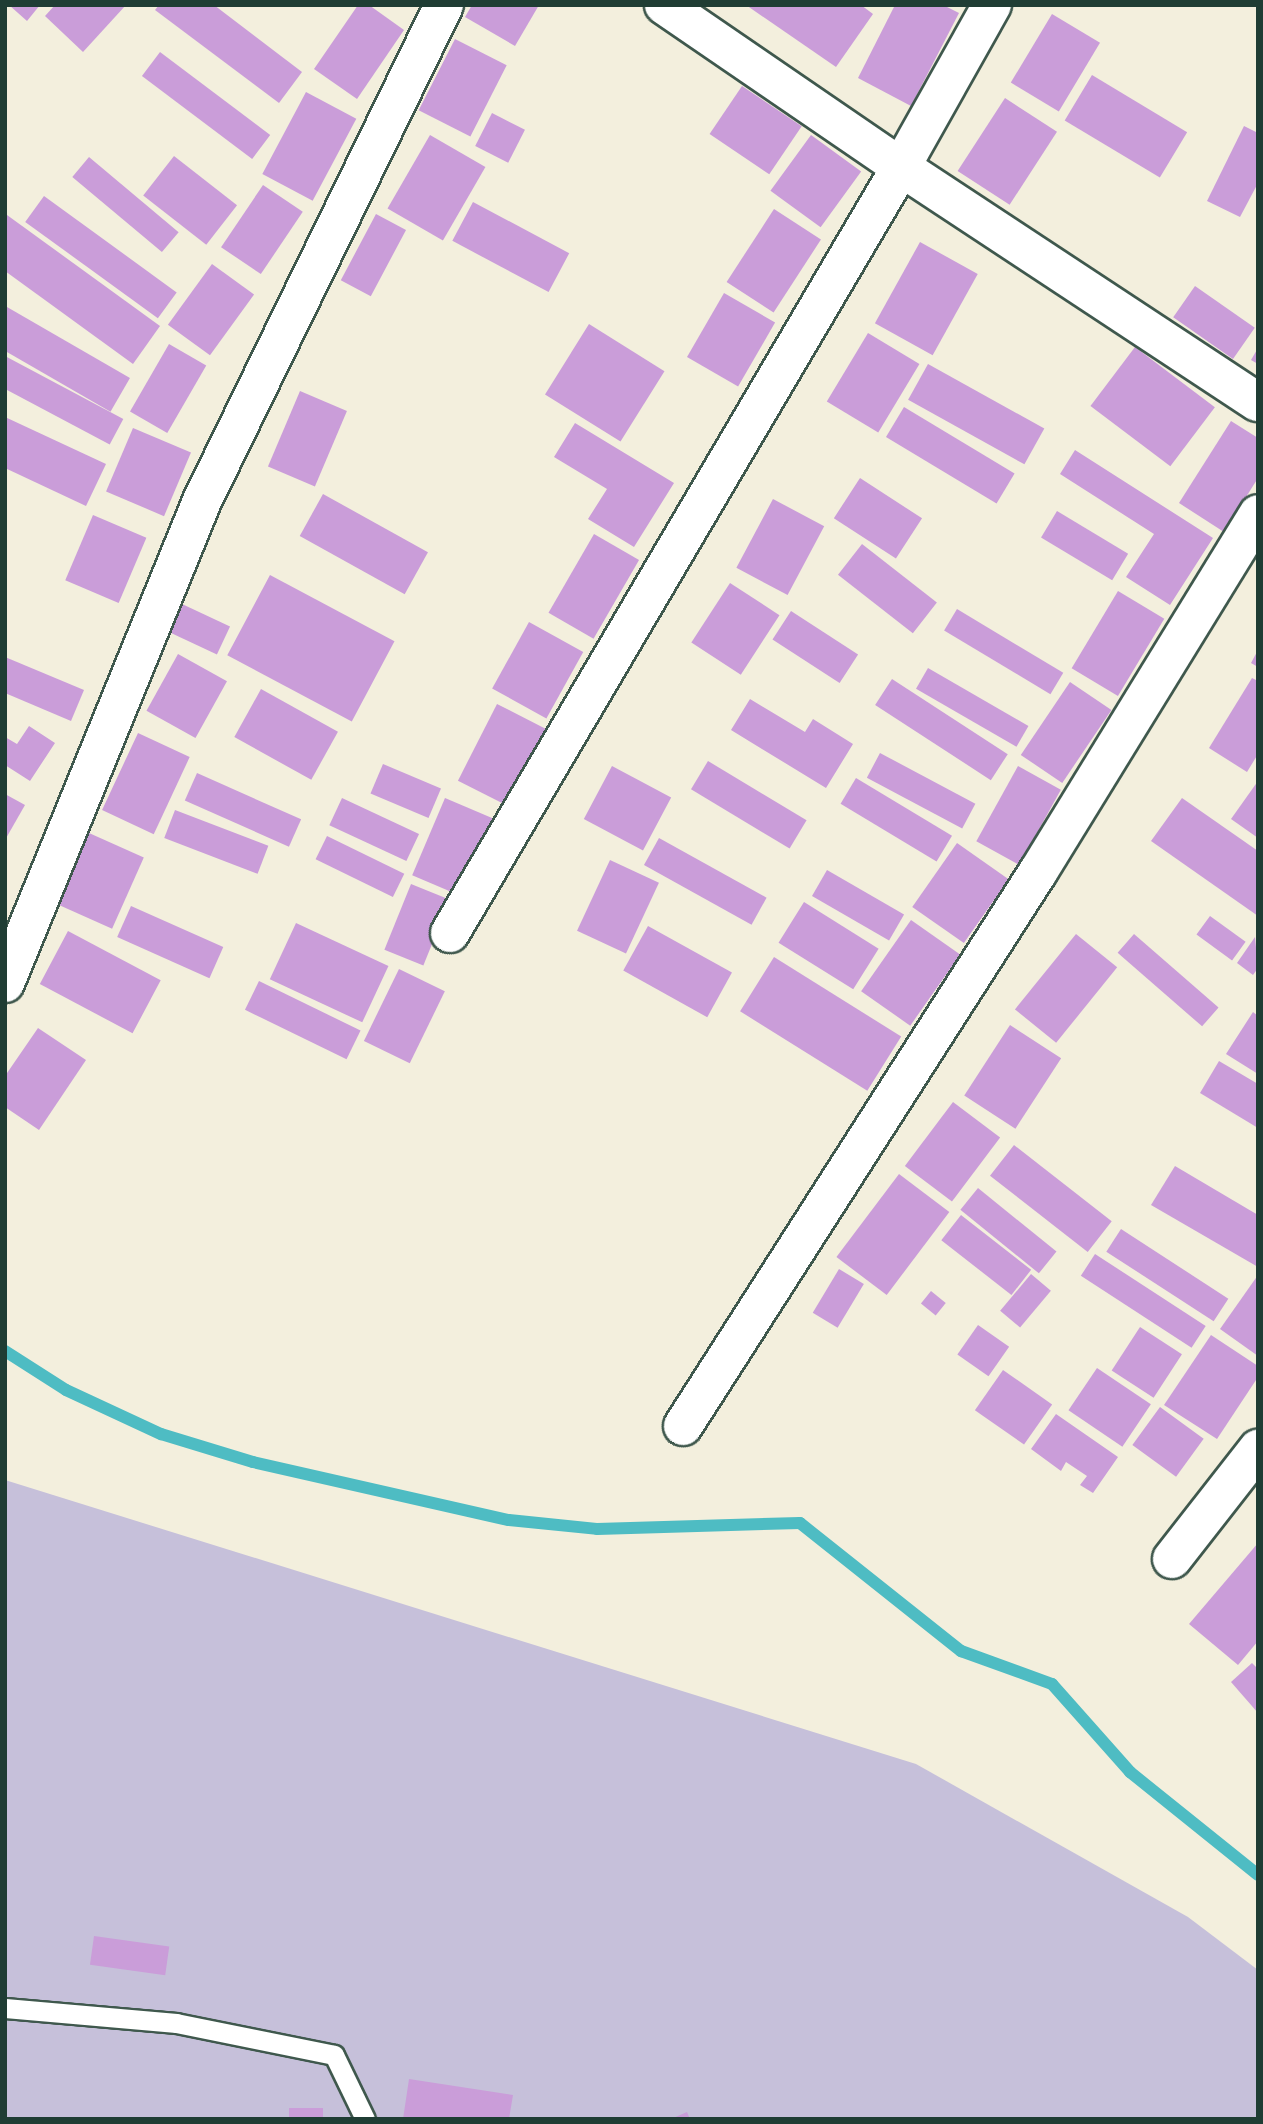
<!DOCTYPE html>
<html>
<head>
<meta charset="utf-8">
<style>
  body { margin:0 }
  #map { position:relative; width:1263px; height:2124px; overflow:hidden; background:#f3efdd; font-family:"IM FELL Great Primer",serif }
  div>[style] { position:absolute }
  .industrial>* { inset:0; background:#c6c0da }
  .stream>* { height:12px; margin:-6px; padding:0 6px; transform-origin:6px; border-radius:6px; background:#4ebcc3 }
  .building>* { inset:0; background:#ca9dd9; transform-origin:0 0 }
  .roads { filter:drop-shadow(2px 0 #3f584d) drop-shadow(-2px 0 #3f584d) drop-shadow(0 2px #3f584d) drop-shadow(0 -2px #3f584d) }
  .service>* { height:19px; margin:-9.5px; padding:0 9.5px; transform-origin:9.5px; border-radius:9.5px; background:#fff }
  .minor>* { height:38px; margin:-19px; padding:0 19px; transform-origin:19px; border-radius:19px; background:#fff }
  span { translate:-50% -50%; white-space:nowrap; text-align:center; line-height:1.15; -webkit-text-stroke:6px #fff; paint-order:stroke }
  .frame { position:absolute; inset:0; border:7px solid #1f3d34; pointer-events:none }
</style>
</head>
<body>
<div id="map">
  <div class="industrial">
    <div style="clip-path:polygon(5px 1480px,916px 1764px,1188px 1917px,1258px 1970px,1258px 2119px,5px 2119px)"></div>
  </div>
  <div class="stream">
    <div style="left:5px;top:1351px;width:72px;rotate:32.6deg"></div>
    <div style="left:66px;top:1390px;width:105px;rotate:24.9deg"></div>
    <div style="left:161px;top:1434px;width:96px;rotate:16.9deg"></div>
    <div style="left:253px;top:1462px;width:262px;rotate:12.8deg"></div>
    <div style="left:509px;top:1520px;width:88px;rotate:5.8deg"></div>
    <div style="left:597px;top:1529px;width:203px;rotate:-1.7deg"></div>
    <div style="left:800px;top:1523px;width:206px;rotate:38.5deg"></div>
    <div style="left:961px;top:1651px;width:97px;rotate:19.9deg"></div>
    <div style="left:1052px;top:1684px;width:118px;rotate:48.4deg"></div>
    <div style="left:1130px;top:1772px;width:164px;rotate:38.8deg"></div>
  </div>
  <div class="building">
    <div style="clip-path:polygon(9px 5px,40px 5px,27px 21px)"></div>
    <div style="clip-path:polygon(55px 5px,126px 5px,83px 52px,45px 16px)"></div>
    <div style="clip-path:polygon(159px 5px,214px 5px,302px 72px,279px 103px,155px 10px)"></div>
    <div style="clip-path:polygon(358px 5px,369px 5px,404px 30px,357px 99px,314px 69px)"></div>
    <div style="clip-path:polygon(472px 5px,539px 5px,515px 46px,465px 17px)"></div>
    <div style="clip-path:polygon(746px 5px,861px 5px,873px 14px,836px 67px)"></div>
    <div style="clip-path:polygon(895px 5px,943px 5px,959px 13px,911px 106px,858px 78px)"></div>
    <div style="left:1052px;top:14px;width:56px;height:80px;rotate:31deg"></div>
    <div style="left:455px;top:39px;width:58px;height:80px;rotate:27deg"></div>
    <div style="left:160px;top:52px;width:138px;height:30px;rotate:37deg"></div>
    <div style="left:1092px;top:75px;width:111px;height:53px;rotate:31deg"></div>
    <div style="left:742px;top:86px;width:72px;height:58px;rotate:34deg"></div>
    <div style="left:306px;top:92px;width:57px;height:93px;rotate:28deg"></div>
    <div style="left:1005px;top:98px;width:62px;height:87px;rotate:33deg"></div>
    <div style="left:492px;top:113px;width:37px;height:37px;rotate:27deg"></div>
    <div style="clip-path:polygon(1244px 126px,1258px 133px,1258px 183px,1240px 217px,1207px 201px)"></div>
    <div style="left:430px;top:135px;width:64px;height:85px;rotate:30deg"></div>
    <div style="left:811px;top:135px;width:62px;height:69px;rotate:36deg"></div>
    <div style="left:174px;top:156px;width:80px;height:50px;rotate:38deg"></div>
    <div style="left:89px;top:157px;width:117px;height:26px;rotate:40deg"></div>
    <div style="left:263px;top:185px;width:48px;height:75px;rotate:34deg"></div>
    <div style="left:44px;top:196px;width:164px;height:32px;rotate:36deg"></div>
    <div style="left:473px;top:202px;width:109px;height:44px;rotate:28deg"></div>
    <div style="left:774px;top:209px;width:56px;height:87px;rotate:33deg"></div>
    <div style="left:376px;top:214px;width:34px;height:75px;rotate:28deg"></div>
    <div style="clip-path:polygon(7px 215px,160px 326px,133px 364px,5px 271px)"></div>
    <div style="left:920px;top:242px;width:66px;height:93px;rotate:29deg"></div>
    <div style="left:212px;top:264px;width:52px;height:75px;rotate:36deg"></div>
    <div style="left:1195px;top:286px;width:73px;height:38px;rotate:35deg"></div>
    <div style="left:724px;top:293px;width:59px;height:74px;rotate:30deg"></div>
    <div style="left:7px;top:307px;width:142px;height:39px;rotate:30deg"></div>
    <div style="left:589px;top:324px;width:89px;height:83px;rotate:32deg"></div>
    <div style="left:868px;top:333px;width:60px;height:80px;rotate:31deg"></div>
    <div style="left:169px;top:344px;width:43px;height:78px;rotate:30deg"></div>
    <div style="left:1135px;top:347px;width:100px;height:74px;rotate:37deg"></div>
    <div style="clip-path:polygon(1258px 348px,1258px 364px,1251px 360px)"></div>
    <div style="left:5px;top:356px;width:134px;height:29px;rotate:28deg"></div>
    <div style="left:928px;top:364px;width:133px;height:41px;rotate:29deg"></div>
    <div style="left:300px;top:391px;width:51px;height:82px;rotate:23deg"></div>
    <div style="left:904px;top:407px;width:129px;height:35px;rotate:31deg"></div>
    <div style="clip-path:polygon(5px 417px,106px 464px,86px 506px,5px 468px)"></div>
    <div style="clip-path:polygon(1231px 421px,1258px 438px,1258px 478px,1224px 532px,1179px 503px)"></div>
    <div style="clip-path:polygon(575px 423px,674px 483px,634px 547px,588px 519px,607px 489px,554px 457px)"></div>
    <div style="left:133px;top:428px;width:63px;height:69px;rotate:23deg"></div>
    <div style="clip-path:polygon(1075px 450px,1213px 538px,1170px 605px,1126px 577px,1154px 534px,1060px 474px)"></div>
    <div style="left:860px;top:478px;width:74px;height:48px;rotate:33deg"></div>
    <div style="left:323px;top:494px;width:120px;height:48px;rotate:29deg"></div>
    <div style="left:773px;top:499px;width:58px;height:78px;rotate:28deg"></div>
    <div style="left:1057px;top:511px;width:83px;height:31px;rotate:31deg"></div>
    <div style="left:93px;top:515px;width:58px;height:71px;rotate:23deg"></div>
    <div style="left:594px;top:534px;width:52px;height:91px;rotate:30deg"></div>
    <div style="left:862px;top:544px;width:95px;height:39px;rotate:38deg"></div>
    <div style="left:270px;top:575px;width:141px;height:91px;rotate:28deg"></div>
    <div style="left:730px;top:583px;width:59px;height:71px;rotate:33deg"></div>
    <div style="left:1118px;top:591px;width:54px;height:90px;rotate:31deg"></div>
    <div style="left:182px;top:604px;width:53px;height:31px;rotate:25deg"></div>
    <div style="left:957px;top:609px;width:124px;height:25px;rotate:31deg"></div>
    <div style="left:791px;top:611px;width:80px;height:34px;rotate:33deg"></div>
    <div style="left:529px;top:622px;width:62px;height:76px;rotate:29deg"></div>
    <div style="clip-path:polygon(1258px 650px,1258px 667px,1251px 663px)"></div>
    <div style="left:178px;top:654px;width:56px;height:65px;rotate:29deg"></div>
    <div style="clip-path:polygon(5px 657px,84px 690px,71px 721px,5px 693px)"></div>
    <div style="left:928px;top:668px;width:116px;height:24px;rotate:30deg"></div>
    <div style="clip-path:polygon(1252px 678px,1258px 681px,1258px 754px,1247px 772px,1209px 748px)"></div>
    <div style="left:892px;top:679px;width:138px;height:31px;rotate:33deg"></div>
    <div style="left:1070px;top:682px;width:50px;height:88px;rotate:34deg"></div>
    <div style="left:261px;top:689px;width:88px;height:55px;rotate:29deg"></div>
    <div style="clip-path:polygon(750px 699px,805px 732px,813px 719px,853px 744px,826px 788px,731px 730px)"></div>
    <div style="left:497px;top:704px;width:55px;height:86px;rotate:27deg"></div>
    <div style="clip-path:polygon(29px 726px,55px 743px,30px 781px,5px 765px,5px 737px,17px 744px)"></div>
    <div style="left:138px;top:733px;width:57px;height:85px;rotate:25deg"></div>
    <div style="left:880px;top:753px;width:108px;height:28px;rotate:28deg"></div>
    <div style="left:708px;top:761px;width:115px;height:33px;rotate:31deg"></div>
    <div style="left:383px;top:764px;width:63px;height:32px;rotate:23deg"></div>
    <div style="left:612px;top:766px;width:67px;height:60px;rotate:28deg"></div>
    <div style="left:1018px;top:766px;width:49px;height:86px;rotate:29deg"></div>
    <div style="left:197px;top:773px;width:114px;height:30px;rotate:24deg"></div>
    <div style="left:856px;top:778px;width:112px;height:30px;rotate:31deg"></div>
    <div style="clip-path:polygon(1258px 781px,1258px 838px,1231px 819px)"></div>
    <div style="clip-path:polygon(5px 794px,25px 805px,5px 840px)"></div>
    <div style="left:342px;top:798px;width:85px;height:30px;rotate:25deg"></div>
    <div style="left:445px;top:798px;width:53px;height:84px;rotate:23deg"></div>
    <div style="clip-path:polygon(1182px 798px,1258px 851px,1258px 916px,1151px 841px)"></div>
    <div style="left:175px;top:810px;width:100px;height:30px;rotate:21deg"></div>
    <div style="left:89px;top:833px;width:60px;height:78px;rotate:24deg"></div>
    <div style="left:327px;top:836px;width:86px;height:26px;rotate:26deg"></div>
    <div style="left:659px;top:838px;width:123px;height:31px;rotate:29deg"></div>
    <div style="left:957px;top:843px;width:63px;height:78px;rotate:35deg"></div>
    <div style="left:610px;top:860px;width:54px;height:78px;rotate:25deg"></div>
    <div style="left:827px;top:870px;width:89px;height:30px;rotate:30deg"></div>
    <div style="left:411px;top:884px;width:42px;height:71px;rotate:22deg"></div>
    <div style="left:804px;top:902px;width:88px;height:48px;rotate:32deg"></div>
    <div style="left:131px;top:906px;width:101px;height:34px;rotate:24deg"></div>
    <div style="left:1210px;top:916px;width:44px;height:23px;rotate:36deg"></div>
    <div style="left:911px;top:920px;width:60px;height:87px;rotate:35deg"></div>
    <div style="left:296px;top:923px;width:102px;height:62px;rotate:25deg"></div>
    <div style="left:648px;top:926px;width:96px;height:51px;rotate:29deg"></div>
    <div style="left:68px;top:931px;width:105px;height:60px;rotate:28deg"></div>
    <div style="left:1076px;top:934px;width:53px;height:97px;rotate:39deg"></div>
    <div style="left:1134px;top:934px;width:112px;height:25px;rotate:41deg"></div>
    <div style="clip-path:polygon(1255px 937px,1258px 968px,1253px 975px,1237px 963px)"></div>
    <div style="left:774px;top:957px;width:150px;height:64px;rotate:32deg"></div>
    <div style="left:399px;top:969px;width:51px;height:80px;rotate:26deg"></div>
    <div style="left:259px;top:981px;width:113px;height:32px;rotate:26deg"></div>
    <div style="clip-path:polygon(1253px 1012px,1258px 1016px,1258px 1074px,1226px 1054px)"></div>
    <div style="left:1010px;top:1025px;width:61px;height:84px;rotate:33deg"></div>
    <div style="clip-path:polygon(38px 1028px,86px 1060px,39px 1130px,5px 1107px,5px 1076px)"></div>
    <div style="clip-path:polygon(1219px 1061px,1258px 1084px,1258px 1128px,1200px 1093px)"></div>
    <div style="left:953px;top:1102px;width:59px;height:80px;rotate:37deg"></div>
    <div style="left:1014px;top:1145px;width:124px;height:39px;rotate:38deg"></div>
    <div style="clip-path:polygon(1175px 1166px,1258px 1215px,1258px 1267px,1151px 1205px)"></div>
    <div style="left:899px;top:1174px;width:63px;height:104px;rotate:37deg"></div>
    <div style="left:978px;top:1188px;width:101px;height:28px;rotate:39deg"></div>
    <div style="left:961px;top:1215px;width:89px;height:32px;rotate:38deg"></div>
    <div style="left:1121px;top:1229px;width:128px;height:27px;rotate:33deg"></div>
    <div style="left:1095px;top:1254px;width:132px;height:26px;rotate:33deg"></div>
    <div style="left:839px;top:1269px;width:29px;height:51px;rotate:31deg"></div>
    <div style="left:1031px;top:1274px;width:26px;height:48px;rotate:40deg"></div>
    <div style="clip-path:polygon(1258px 1275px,1258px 1356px,1220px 1329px)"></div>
    <div style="left:931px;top:1291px;width:19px;height:16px;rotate:39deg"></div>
    <div style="left:978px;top:1325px;width:38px;height:36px;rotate:35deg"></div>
    <div style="left:1140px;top:1327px;width:50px;height:52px;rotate:33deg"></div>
    <div style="clip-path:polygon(1211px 1335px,1258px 1366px,1258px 1377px,1217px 1439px,1164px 1405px)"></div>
    <div style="left:1097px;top:1368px;width:65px;height:51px;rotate:34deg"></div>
    <div style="left:1003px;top:1370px;width:60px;height:49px;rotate:35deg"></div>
    <div style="left:1160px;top:1407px;width:54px;height:47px;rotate:36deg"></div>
    <div style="clip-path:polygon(1056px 1414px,1118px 1457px,1093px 1493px,1080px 1485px,1087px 1476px,1066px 1462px,1061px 1471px,1031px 1449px)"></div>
    <div style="clip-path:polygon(1258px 1543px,1258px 1641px,1238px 1665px,1189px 1624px)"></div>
    <div style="clip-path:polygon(1252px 1663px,1258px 1669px,1258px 1713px,1231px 1682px)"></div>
    <div style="left:94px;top:1936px;width:76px;height:29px;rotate:8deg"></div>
    <div style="clip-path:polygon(409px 2079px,513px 2095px,509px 2119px,403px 2119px)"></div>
    <div style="left:289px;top:2108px;width:34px;height:11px"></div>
    <div style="clip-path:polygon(687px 2112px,690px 2119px,671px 2119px)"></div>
  </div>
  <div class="roads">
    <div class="service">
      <div style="left:5px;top:2008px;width:172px;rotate:5deg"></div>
      <div style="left:176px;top:2023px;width:161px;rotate:11.4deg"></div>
      <div style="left:334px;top:2055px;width:71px;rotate:64.2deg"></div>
    </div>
    <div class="minor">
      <div style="left:664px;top:5px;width:287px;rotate:34.4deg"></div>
      <div style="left:901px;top:167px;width:427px;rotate:33.4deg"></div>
      <div style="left:450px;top:933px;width:889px;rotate:-59.51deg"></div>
      <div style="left:901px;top:167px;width:186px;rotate:-60.7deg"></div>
      <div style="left:5px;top:983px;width:521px;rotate:-67.77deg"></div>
      <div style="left:202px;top:501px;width:552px;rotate:-63.99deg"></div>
      <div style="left:683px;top:1426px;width:658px;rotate:-57.35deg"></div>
      <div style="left:1038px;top:872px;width:420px;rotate:-58.4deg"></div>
      <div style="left:1172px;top:1559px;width:140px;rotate:-52deg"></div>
    </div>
  </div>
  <div class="frame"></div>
</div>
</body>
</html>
